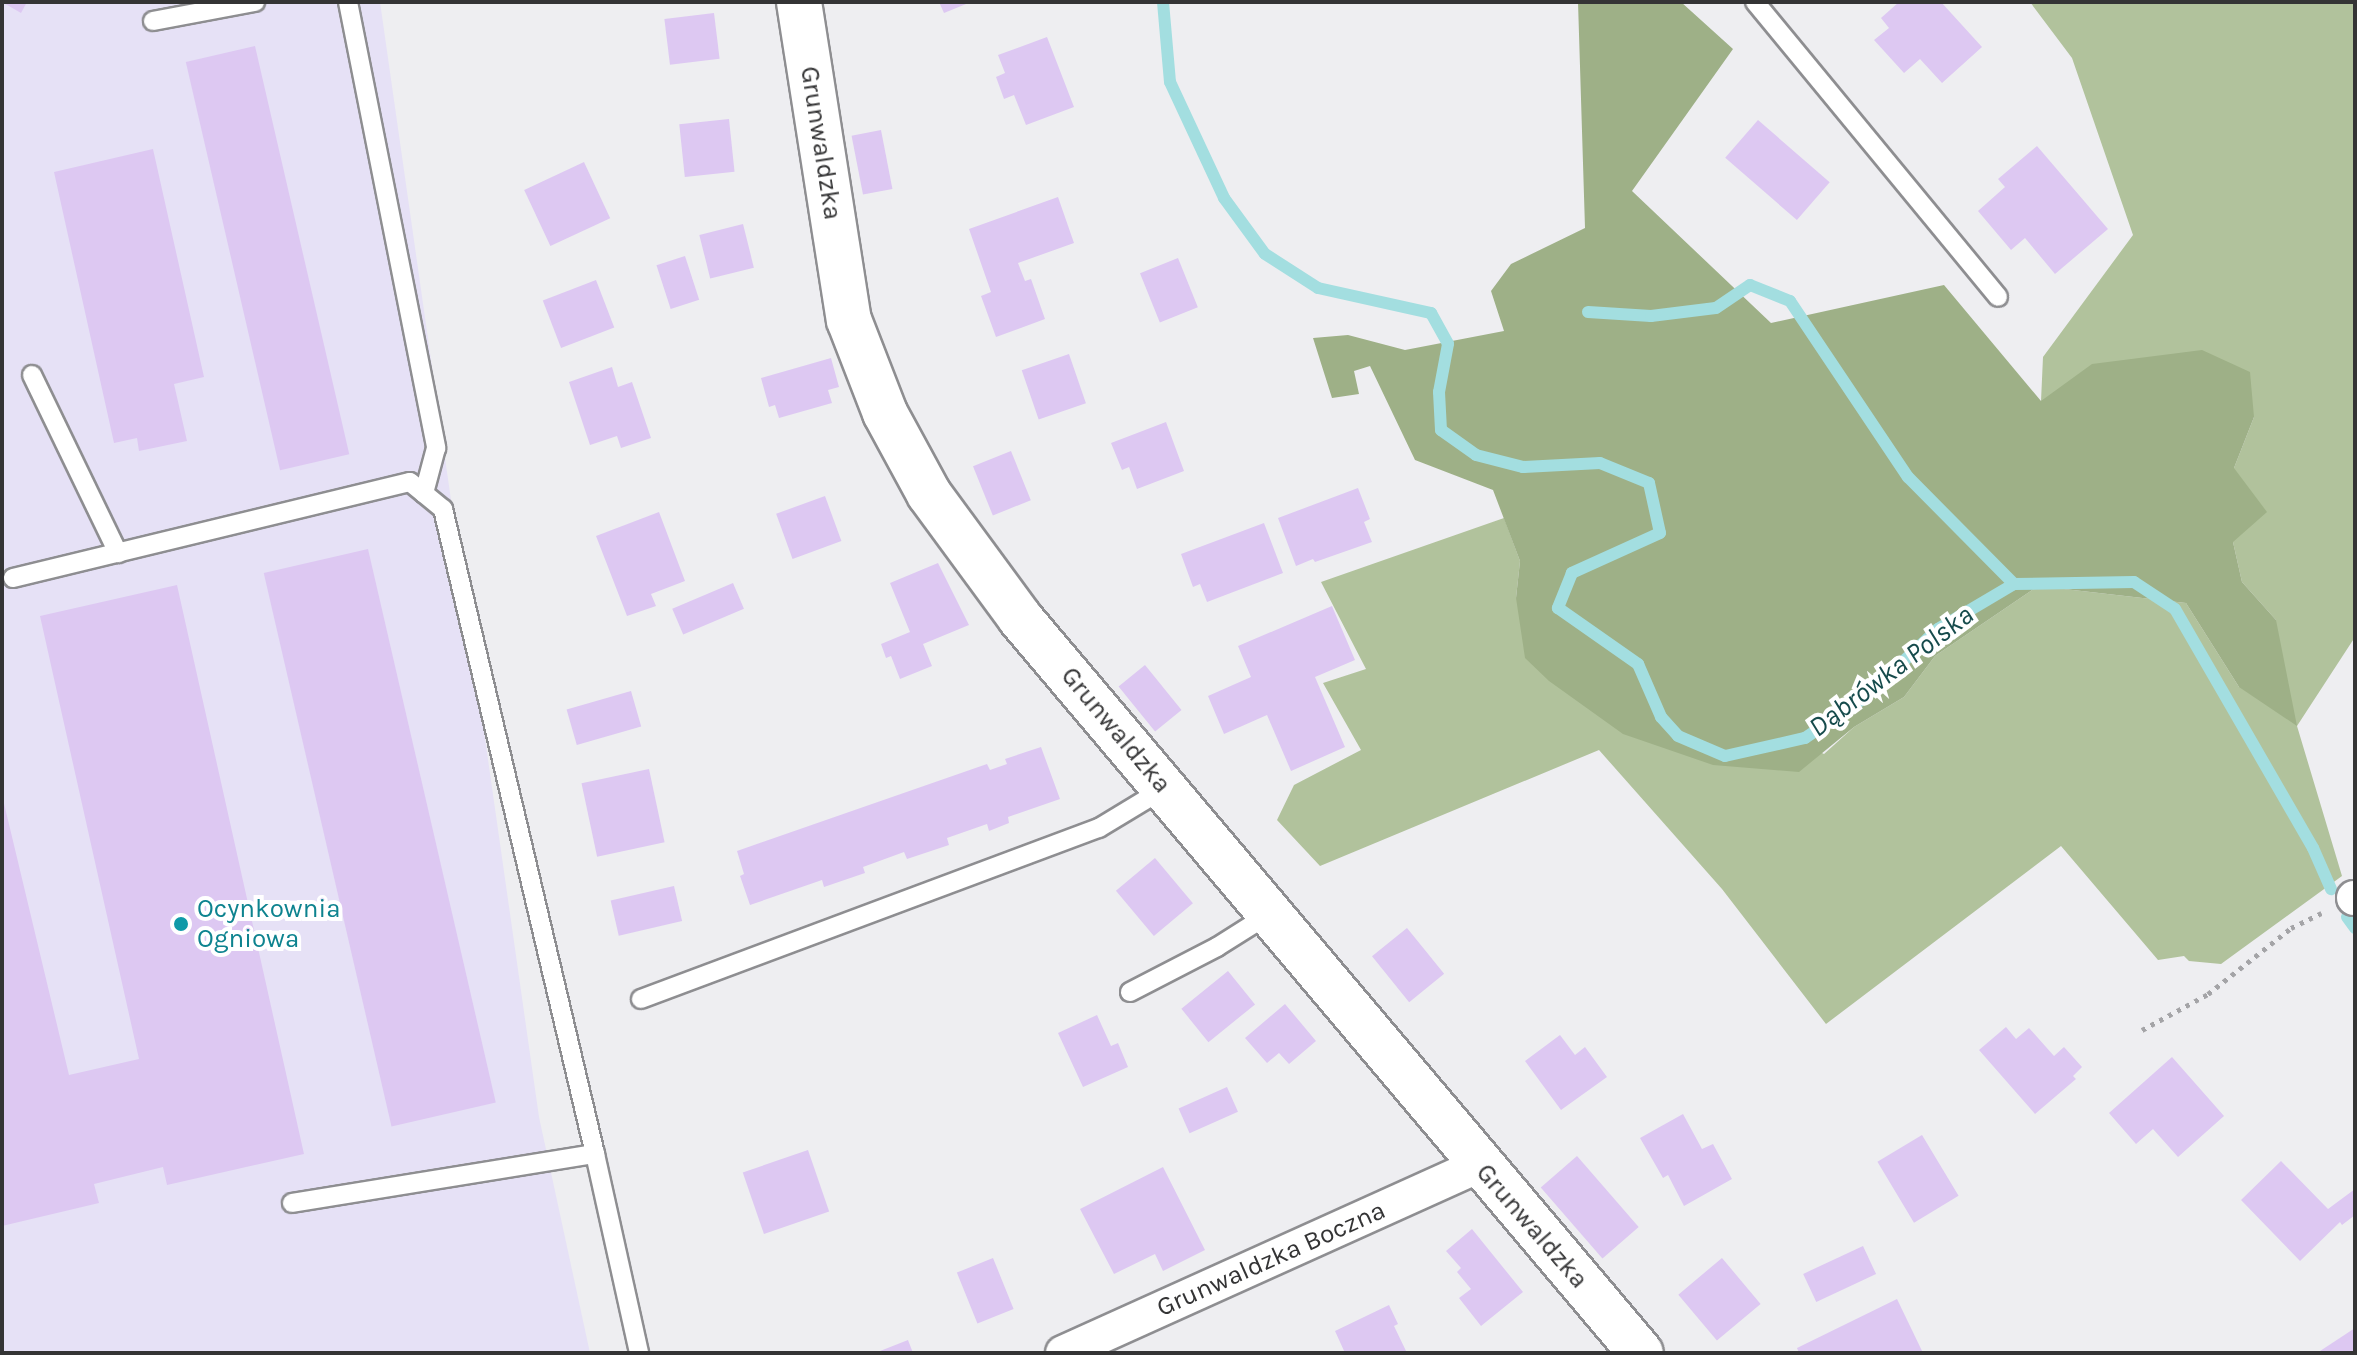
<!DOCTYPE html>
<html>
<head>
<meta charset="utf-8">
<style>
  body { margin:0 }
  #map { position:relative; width:2357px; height:1355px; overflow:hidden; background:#eeeef1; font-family:Karla,sans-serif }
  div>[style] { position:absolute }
  .industrial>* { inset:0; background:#e6e1f6 }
  .green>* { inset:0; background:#b1c29c }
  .forest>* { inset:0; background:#9eb087 }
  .stream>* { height:12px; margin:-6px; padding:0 6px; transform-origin:6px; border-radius:6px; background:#a3dee0 }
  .building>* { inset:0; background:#ddc8f2; transform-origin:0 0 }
  .path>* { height:5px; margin-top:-2.5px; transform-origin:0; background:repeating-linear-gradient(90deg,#a4a4a7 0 4px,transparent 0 10px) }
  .roads { filter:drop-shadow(2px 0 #8e8e91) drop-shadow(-2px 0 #8e8e91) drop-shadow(0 2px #8e8e91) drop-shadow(0 -2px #8e8e91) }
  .lane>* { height:18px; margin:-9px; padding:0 9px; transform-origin:9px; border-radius:9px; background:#fff }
  .street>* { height:34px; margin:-17px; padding:0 17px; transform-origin:17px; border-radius:17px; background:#fff }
  .secondary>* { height:44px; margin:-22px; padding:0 22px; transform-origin:22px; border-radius:22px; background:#fff }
  .dots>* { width:22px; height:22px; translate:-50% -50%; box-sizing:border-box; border:4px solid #fff; border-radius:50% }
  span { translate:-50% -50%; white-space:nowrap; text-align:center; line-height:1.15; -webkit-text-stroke:8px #fff; paint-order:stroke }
  .street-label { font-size:26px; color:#343435 }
  .culture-label { font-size:26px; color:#0d838f }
  .left { translate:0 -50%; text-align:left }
  .water-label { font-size:28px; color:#164b4c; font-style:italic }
  .frame { position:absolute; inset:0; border:4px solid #343435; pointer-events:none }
</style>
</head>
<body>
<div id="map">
  <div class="industrial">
    <div style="clip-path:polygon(2px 2px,380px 2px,539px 1117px,590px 1353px,2px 1353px)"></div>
  </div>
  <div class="green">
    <div style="clip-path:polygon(2030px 2px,2355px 2px,2355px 637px,2297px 726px,2342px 876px,2221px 964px,2189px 961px,2184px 956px,2158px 960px,2061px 846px,1826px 1024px,1722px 889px,1599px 750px,1320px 866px,1277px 820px,1294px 785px,1361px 750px,1323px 683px,1366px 669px,1321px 582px,1504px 518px,1520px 561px,1516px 598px,1824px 754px,1854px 727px,1904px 697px,1935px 656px,2038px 586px,2186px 603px,2239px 687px,2276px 620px,2242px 582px,2233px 542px,2234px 468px,2254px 417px,2041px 401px,2043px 357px,2133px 235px,2072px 58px)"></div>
  </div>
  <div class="forest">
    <div style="clip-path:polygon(1578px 2px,1681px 2px,1733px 49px,1632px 191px,1771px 323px,1944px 285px,2041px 401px,2092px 364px,2202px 350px,2250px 372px,2254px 417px,2234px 468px,2267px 512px,2233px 542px,2242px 582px,2276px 620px,2297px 726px,2239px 687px,2186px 603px,2038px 586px,1935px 656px,1904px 697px,1854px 727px,1799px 772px,1713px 765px,1623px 734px,1549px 681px,1525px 658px,1516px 598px,1520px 561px,1493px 490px,1415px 460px,1370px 366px,1354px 371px,1359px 394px,1332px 398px,1313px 338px,1348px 335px,1405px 350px,1504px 331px,1491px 291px,1511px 264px,1585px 228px)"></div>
  </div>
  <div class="stream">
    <div style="left:1163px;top:2px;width:80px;rotate:85deg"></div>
    <div style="left:1170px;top:82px;width:128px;rotate:65deg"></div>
    <div style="left:1224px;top:198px;width:69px;rotate:53.8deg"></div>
    <div style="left:1265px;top:254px;width:63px;rotate:32.7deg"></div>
    <div style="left:1318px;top:288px;width:116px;rotate:12.5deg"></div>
    <div style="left:1431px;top:313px;width:35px;rotate:61deg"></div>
    <div style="left:1448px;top:344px;width:49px;rotate:100.6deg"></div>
    <div style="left:1439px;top:392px;width:38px;rotate:87deg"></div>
    <div style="left:1441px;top:430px;width:43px;rotate:35.5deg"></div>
    <div style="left:1476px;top:455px;width:49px;rotate:14.3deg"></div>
    <div style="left:1523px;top:467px;width:77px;rotate:-3deg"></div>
    <div style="left:1600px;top:463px;width:53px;rotate:22.2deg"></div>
    <div style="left:1649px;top:483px;width:51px;rotate:77.6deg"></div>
    <div style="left:1660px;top:533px;width:97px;rotate:155.6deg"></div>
    <div style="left:1572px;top:573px;width:38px;rotate:112deg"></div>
    <div style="left:1558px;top:608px;width:98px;rotate:35deg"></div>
    <div style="left:1638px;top:664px;width:58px;rotate:66.5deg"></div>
    <div style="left:1661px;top:717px;width:25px;rotate:48deg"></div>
    <div style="left:1678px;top:736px;width:51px;rotate:23.1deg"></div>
    <div style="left:1725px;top:756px;width:82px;rotate:-12.7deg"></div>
    <div style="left:1805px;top:738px;width:71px;rotate:-34.1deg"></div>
    <div style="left:1864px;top:698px;width:101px;rotate:-43deg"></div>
    <div style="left:1938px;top:629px;width:88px;rotate:-30.6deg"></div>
    <div style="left:2014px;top:584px;width:120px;rotate:-1deg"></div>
    <div style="left:2134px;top:582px;width:49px;rotate:33.4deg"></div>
    <div style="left:2175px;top:609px;width:276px;rotate:60deg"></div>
    <div style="left:2313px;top:848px;width:45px;rotate:66.3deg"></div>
    <div style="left:1588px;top:312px;width:63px;rotate:3.6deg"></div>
    <div style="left:1651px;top:316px;width:65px;rotate:-7deg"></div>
    <div style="left:1716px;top:308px;width:41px;rotate:-34.1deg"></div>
    <div style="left:1750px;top:285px;width:43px;rotate:21.8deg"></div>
    <div style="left:1790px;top:301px;width:212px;rotate:56.2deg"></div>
    <div style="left:1908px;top:477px;width:151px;rotate:45.3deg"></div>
    <div style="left:2347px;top:917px;width:14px;rotate:54deg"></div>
  </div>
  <div class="building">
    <div style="clip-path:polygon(2px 2px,27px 2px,21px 13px)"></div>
    <div style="clip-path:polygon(939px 2px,971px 2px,944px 13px)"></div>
    <div style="clip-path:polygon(1899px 2px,1941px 2px,1982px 47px,1942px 83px,1920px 59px,1904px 73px,1874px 40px,1889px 28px,1881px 18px)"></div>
    <div style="left:714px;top:13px;width:46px;height:50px;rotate:83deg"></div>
    <div style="clip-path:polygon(1047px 37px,1074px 107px,1026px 125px,1014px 95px,1004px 99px,996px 77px,1005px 73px,998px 55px)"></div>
    <div style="left:255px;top:46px;width:419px;height:71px;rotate:77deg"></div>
    <div style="left:729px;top:119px;width:53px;height:50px;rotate:84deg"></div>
    <div style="left:1758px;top:120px;width:95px;height:50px;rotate:41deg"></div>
    <div style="left:881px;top:130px;width:60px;height:30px;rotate:79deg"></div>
    <div style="clip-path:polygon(2037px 146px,2108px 229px,2055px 274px,2025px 238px,2011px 250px,1978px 211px,2005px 187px,1998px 179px)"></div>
    <div style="clip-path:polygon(153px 149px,204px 377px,174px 384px,187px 441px,139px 451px,137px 438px,114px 443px,54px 172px)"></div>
    <div style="left:584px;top:162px;width:62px;height:66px;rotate:65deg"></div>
    <div style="clip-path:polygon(1058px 197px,1074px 243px,1018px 263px,1025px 281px,1031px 279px,1045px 319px,996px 337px,981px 296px,991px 292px,969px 229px)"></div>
    <div style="left:743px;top:224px;width:45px;height:45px;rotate:76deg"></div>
    <div style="left:685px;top:256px;width:46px;height:30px;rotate:72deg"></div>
    <div style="left:1178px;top:258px;width:53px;height:41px;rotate:68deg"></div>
    <div style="left:596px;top:280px;width:51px;height:57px;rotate:69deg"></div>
    <div style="left:1069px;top:354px;width:52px;height:50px;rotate:71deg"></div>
    <div style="clip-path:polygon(831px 358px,839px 387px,828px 390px,832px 403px,779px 418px,775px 405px,769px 407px,761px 378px)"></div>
    <div style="clip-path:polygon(612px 367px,618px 387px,632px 382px,651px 438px,621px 448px,617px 436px,590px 445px,569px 382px)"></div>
    <div style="clip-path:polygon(1166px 422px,1184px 471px,1137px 489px,1129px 467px,1122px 470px,1111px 443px)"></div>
    <div style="left:1011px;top:451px;width:53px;height:41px;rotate:68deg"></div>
    <div style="clip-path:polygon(1358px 488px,1370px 519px,1364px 522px,1372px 542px,1315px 562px,1313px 559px,1296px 566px,1278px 518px)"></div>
    <div style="left:825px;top:496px;width:48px;height:52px;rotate:70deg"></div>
    <div style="clip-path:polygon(659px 512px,685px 581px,651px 594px,656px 606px,627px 616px,596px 536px)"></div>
    <div style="clip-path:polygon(1264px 523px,1283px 573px,1207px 602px,1200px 584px,1193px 587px,1181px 554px)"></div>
    <div style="left:368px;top:549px;width:568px;height:107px;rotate:77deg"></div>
    <div style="clip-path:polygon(938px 563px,969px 625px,923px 644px,932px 666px,900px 679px,891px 656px,886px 658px,881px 644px,910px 632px,890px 583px)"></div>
    <div style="left:733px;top:583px;width:28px;height:66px;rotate:67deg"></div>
    <div style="clip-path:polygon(177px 585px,304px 1154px,167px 1185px,163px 1167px,94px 1184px,99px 1203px,2px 1226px,2px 795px,69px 1075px,139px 1059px,40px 616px)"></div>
    <div style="clip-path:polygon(1332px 606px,1355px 660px,1315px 677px,1345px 747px,1291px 771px,1267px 715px,1224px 734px,1208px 696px,1251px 677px,1238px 646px)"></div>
    <div style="left:1145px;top:665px;width:58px;height:34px;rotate:51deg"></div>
    <div style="left:631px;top:691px;width:37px;height:67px;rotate:74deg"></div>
    <div style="clip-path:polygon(1041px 747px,1060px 799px,1008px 817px,1009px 823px,989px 831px,987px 824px,947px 838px,949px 845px,907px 859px,904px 852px,863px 867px,865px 873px,824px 887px,822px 880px,750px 905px,740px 876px,744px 874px,737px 851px,987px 764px,990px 770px,1007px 764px,1005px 759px)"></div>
    <div style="left:649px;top:769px;width:75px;height:69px;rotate:78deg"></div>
    <div style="left:1155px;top:858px;width:59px;height:51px;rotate:50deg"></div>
    <div style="left:674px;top:886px;width:36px;height:65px;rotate:77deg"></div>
    <div style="left:1407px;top:928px;width:59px;height:45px;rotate:51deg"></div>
    <div style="left:1228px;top:971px;width:43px;height:60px;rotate:51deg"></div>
    <div style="clip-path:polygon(1285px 1004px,1316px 1041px,1289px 1064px,1279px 1053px,1267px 1063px,1245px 1038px)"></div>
    <div style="clip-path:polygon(1097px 1015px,1111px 1046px,1118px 1043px,1128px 1067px,1083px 1087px,1058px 1033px)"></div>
    <div style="clip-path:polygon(2006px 1027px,2016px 1039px,2029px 1028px,2054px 1056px,2064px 1047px,2082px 1067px,2073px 1076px,2076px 1079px,2035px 1114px,1979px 1050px)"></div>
    <div style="clip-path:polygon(1560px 1035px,1575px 1055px,1585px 1047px,1607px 1077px,1561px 1110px,1525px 1061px)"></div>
    <div style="clip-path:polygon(2172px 1057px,2224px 1116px,2178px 1157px,2153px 1129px,2136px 1144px,2109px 1113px)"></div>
    <div style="left:1227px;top:1087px;width:27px;height:53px;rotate:66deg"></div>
    <div style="clip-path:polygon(1683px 1114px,1702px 1149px,1713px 1144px,1732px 1179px,1684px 1206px,1668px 1175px,1663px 1178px,1640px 1138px)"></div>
    <div style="left:1922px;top:1135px;width:71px;height:52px;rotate:59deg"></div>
    <div style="left:808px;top:1150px;width:65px;height:69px;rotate:71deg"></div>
    <div style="left:1577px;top:1156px;width:94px;height:48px;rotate:49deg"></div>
    <div style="clip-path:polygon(2281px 1161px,2328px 1209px,2355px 1189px,2355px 1215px,2342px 1225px,2340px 1222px,2300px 1261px,2241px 1200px)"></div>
    <div style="clip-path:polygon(1163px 1167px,1205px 1250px,1163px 1271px,1155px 1254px,1114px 1274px,1080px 1209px)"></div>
    <div style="clip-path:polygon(1472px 1229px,1523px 1292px,1481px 1326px,1459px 1298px,1471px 1289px,1457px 1272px,1461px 1268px,1446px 1251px)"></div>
    <div style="left:1863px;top:1246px;width:31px;height:66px;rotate:65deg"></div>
    <div style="left:993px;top:1258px;width:55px;height:39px;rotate:68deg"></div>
    <div style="left:1722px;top:1258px;width:60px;height:57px;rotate:50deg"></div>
    <div style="clip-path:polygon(1897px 1299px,1923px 1353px,1799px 1353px,1797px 1348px)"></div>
    <div style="clip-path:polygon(1389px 1305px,1398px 1324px,1394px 1326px,1407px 1353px,1345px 1353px,1335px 1331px)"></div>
    <div style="clip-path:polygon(2355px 1328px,2355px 1353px,2317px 1353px)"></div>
    <div style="clip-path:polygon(908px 1340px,913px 1353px,875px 1353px)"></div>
  </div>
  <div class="path">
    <div style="left:2142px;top:1030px;width:75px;rotate:-28.6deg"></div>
    <div style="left:2208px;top:994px;width:106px;rotate:-38.5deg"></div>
    <div style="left:2291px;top:928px;width:34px;rotate:-26deg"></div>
  </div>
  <div class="roads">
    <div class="lane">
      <div style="left:348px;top:2px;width:455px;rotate:78.8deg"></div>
      <div style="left:436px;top:448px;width:47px;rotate:104.9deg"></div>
      <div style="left:1755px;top:2px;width:382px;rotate:50.5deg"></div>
      <div style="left:153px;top:21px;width:104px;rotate:-10.6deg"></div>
      <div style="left:32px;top:375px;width:198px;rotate:64.2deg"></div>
      <div style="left:13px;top:578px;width:408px;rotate:-13.6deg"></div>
      <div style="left:410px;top:482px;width:43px;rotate:39.3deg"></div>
      <div style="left:443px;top:509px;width:663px;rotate:76.74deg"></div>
      <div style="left:1130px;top:992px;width:98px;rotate:-27.3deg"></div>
      <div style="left:1217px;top:947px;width:64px;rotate:-32.2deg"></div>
      <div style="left:641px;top:999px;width:489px;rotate:-20.5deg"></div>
      <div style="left:1099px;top:828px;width:77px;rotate:-31.2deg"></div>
      <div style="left:292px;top:1203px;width:307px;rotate:-9.2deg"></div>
      <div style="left:595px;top:1154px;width:204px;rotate:77.5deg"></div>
    </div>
    <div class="street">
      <div style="left:2354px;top:898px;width:1px"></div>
      <div style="left:1063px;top:1353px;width:457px;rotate:-24.3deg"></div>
    </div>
    <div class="secondary">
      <div style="left:799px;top:2px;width:322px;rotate:81.1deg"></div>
      <div style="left:849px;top:320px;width:100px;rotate:68.8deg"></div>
      <div style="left:885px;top:413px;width:92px;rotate:61.5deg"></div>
      <div style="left:929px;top:494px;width:154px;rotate:53.7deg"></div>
      <div style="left:1020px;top:618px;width:962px;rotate:49.81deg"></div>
    </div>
  </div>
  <div class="dots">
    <div style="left:181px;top:924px;background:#0f9aa8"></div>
  </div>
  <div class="street-label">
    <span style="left:821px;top:143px;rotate:81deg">Grunwaldzka</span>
    <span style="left:1116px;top:730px;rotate:50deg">Grunwaldzka</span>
    <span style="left:1532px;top:1226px;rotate:49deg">Grunwaldzka</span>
    <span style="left:1271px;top:1259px;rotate:-24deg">Grunwaldzka Boczna</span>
  </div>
  <div class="culture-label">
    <span class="left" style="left:197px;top:924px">Ocynkownia<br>Ogniowa</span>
  </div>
  <div class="water-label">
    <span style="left:1891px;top:671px;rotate:-37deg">Dąbrówka Polska</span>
  </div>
  <div class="frame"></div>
</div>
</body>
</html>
